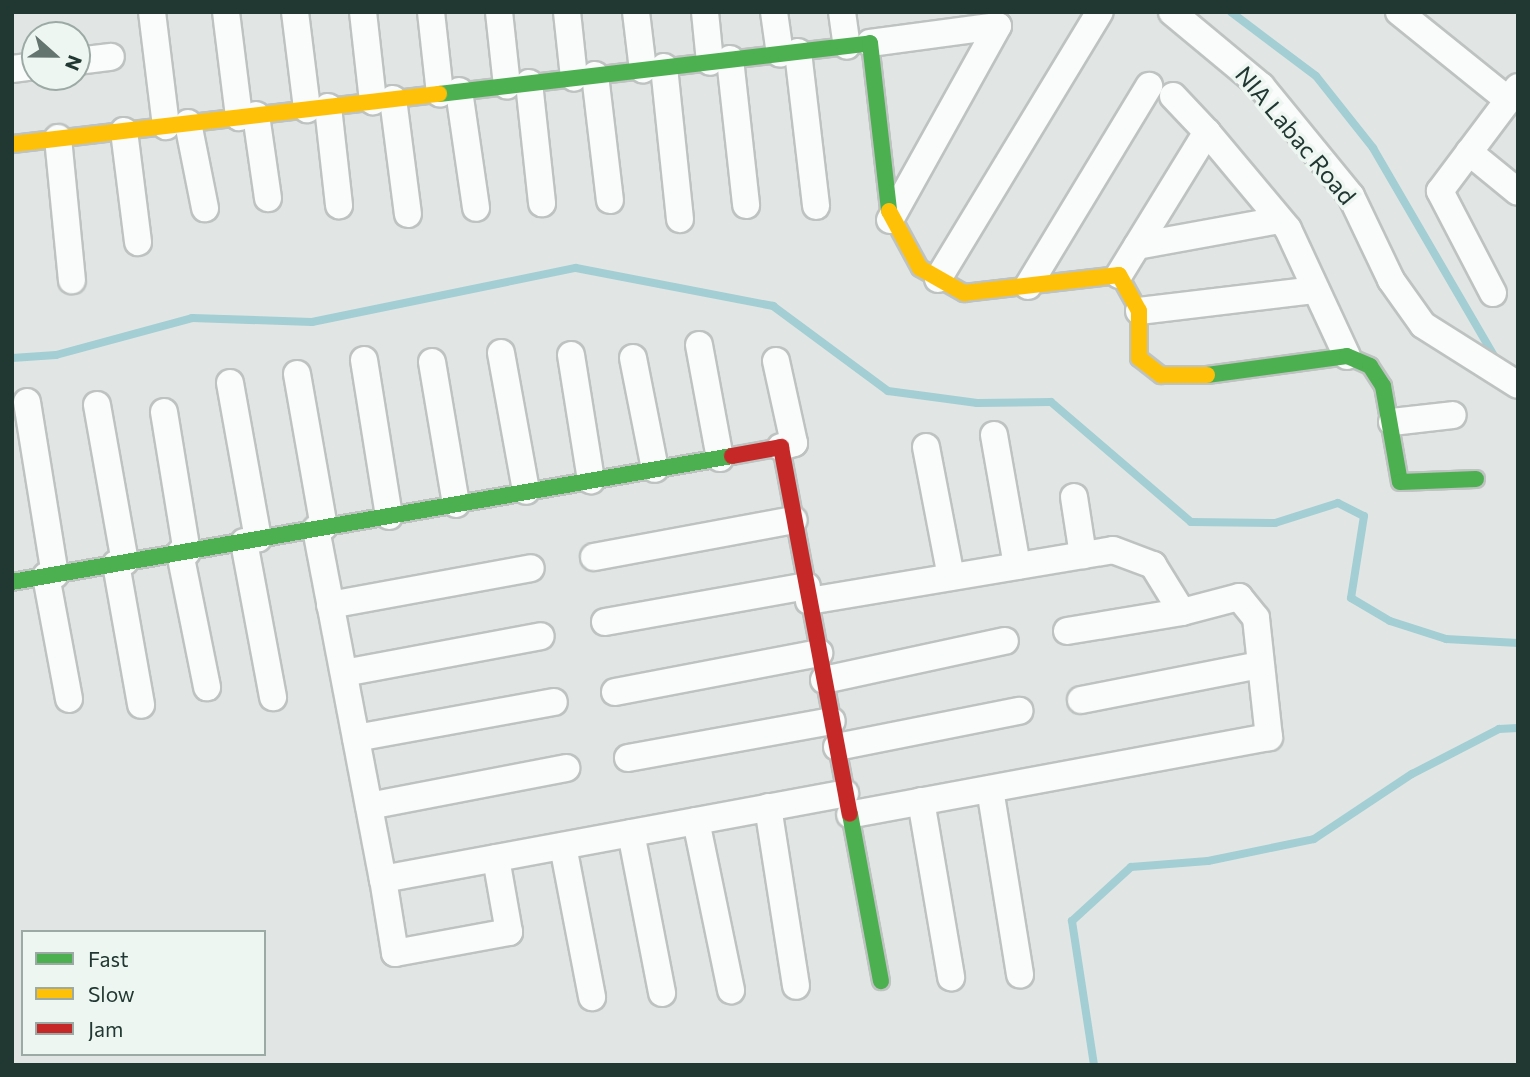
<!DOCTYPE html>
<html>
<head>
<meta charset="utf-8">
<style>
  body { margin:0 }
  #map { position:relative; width:1530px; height:1077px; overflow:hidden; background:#e1e6e4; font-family:Commissioner,sans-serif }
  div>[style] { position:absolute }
  .stream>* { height:8px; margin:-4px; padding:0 4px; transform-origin:4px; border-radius:4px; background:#a3ced4 }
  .roads { filter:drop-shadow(2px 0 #bec3c1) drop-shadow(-2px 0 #bec3c1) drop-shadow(0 2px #bec3c1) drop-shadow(0 -2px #bec3c1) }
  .street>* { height:26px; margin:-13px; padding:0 13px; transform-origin:13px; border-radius:13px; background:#fafbfb }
  .fast>* { height:16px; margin:-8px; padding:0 8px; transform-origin:8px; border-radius:8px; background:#4caf50 }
  .slow>* { height:16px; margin:-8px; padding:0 8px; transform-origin:8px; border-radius:8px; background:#ffc107 }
  .jam>* { height:16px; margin:-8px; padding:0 8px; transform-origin:8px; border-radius:8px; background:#c62828 }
  span { translate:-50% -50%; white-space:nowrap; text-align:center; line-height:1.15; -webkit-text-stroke:7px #eef6f2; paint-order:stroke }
  .street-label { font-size:24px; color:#203831 }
  .frame { position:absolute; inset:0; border:14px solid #203831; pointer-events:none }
  .legend { position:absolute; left:21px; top:930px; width:245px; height:126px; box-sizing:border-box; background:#eef6f2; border:2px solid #9caaa5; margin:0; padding:9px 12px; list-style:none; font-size:21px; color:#203831 }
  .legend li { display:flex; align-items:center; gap:14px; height:35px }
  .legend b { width:35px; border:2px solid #9caaa5 }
  .north { position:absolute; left:21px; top:21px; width:70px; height:70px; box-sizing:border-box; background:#eef6f2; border:2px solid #9caaa5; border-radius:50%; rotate:111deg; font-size:19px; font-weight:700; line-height:28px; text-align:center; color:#203831 }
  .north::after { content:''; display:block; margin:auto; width:24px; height:32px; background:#647570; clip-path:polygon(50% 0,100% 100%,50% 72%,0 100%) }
</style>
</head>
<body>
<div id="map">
  <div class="stream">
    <div style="left:1231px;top:12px;width:106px;rotate:37deg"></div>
    <div style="left:1316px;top:76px;width:92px;rotate:51.6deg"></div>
    <div style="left:1373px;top:148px;width:246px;rotate:59.8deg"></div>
    <div style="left:12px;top:358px;width:44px;rotate:-3.9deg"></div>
    <div style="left:56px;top:355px;width:141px;rotate:-15.2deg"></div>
    <div style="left:192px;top:318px;width:120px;rotate:1.9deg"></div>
    <div style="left:312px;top:322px;width:269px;rotate:-11.6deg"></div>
    <div style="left:576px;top:268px;width:201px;rotate:10.9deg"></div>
    <div style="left:773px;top:306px;width:143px;rotate:36.5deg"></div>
    <div style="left:888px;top:391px;width:90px;rotate:7.7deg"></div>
    <div style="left:977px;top:403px;width:74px;rotate:-0.8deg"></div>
    <div style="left:1051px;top:402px;width:184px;rotate:40.6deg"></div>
    <div style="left:1191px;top:522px;width:84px;rotate:0.7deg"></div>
    <div style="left:1275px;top:523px;width:66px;rotate:-17.6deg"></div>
    <div style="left:1338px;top:503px;width:29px;rotate:27deg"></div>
    <div style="left:1364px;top:516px;width:83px;rotate:99deg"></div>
    <div style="left:1351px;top:598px;width:45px;rotate:30.5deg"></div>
    <div style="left:1390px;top:621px;width:59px;rotate:17.8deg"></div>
    <div style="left:1446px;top:639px;width:72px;rotate:3.2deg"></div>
    <div style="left:1094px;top:1065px;width:146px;rotate:-98.7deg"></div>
    <div style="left:1072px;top:921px;width:80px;rotate:-42.5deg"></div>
    <div style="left:1131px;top:867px;width:77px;rotate:-4.5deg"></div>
    <div style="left:1208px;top:861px;width:108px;rotate:-11.7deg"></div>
    <div style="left:1314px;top:839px;width:118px;rotate:-33.6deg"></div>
    <div style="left:1412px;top:774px;width:98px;rotate:-27.3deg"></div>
    <div style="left:1499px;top:729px;width:19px;rotate:-3deg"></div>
  </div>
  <div class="roads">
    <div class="street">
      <div style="left:152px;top:12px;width:115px;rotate:83deg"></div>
      <div style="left:226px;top:12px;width:106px;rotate:82.9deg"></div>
      <div style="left:295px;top:12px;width:98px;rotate:82.9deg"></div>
      <div style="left:363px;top:12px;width:90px;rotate:83.6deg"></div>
      <div style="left:431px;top:12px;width:82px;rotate:83.7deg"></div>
      <div style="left:499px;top:12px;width:74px;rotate:83.8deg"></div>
      <div style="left:567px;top:12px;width:66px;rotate:83.9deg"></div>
      <div style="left:636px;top:12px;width:58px;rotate:83.1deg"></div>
      <div style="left:705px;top:12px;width:50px;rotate:84.3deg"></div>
      <div style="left:774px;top:12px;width:42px;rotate:81.9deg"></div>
      <div style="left:842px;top:12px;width:34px;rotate:82deg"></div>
      <div style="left:1172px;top:12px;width:116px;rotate:39.7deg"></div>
      <div style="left:1261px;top:86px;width:142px;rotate:50.7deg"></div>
      <div style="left:1351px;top:196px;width:93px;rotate:64.5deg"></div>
      <div style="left:1391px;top:280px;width:55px;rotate:54.6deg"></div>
      <div style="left:1423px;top:325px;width:112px;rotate:32.3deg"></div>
      <div style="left:1399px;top:12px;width:140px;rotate:38.9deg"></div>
      <div style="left:870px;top:43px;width:129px;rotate:-7.6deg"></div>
      <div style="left:998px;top:26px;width:222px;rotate:119.1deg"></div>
      <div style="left:798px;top:52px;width:155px;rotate:83.3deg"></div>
      <div style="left:730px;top:59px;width:147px;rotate:83.7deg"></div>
      <div style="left:77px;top:61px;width:34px;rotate:-7deg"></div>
      <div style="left:664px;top:67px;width:153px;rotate:84deg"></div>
      <div style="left:12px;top:69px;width:23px;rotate:-7deg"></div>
      <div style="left:595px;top:75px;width:126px;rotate:83.2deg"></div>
      <div style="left:529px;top:83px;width:121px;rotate:83.8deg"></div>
      <div style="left:459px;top:91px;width:118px;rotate:81.7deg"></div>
      <div style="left:1173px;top:96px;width:50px;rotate:46.6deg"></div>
      <div style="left:393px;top:99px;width:116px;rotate:82.6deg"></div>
      <div style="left:328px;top:107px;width:99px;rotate:83.6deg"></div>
      <div style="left:256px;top:115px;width:84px;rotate:81.8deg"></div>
      <div style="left:188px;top:123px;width:87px;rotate:78.7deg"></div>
      <div style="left:124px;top:131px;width:112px;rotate:82.8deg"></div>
      <div style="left:58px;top:138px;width:143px;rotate:84.4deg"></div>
      <div style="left:1469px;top:152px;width:63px;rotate:39.2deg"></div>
      <div style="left:1137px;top:246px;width:145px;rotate:-10.3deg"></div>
      <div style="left:1119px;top:275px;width:168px;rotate:-58.4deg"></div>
      <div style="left:1207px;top:132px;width:126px;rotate:50.1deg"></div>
      <div style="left:1288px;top:229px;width:140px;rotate:65.1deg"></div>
      <div style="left:938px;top:279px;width:312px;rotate:-58.8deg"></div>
      <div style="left:1028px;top:286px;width:234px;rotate:-58.8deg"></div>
      <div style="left:1493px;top:293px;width:115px;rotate:-117.5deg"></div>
      <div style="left:1440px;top:191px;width:130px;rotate:-53.1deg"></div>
      <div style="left:1139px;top:311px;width:178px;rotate:-6.8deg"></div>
      <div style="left:699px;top:345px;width:115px;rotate:79.5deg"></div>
      <div style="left:501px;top:353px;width:140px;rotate:79.7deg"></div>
      <div style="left:571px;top:355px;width:127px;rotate:80.9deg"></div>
      <div style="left:633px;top:358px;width:113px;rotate:78.8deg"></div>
      <div style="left:364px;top:360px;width:158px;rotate:80.9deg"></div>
      <div style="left:776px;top:361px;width:84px;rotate:77.6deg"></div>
      <div style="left:794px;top:443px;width:14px;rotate:163deg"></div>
      <div style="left:432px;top:362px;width:144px;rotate:80.4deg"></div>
      <div style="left:297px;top:374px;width:155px;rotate:80deg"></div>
      <div style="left:230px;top:383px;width:158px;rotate:79.8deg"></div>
      <div style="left:27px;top:402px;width:175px;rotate:80.8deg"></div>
      <div style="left:97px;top:405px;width:159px;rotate:79.9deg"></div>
      <div style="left:164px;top:412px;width:142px;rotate:80.7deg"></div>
      <div style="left:1392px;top:422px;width:61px;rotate:-6.5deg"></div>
      <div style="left:994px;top:435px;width:133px;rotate:80deg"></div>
      <div style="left:926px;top:447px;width:132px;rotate:79.1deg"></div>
      <div style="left:1074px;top:497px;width:59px;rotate:81.2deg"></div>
      <div style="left:316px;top:529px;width:356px;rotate:79.2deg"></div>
      <div style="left:383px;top:879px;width:470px;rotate:-10.5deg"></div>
      <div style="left:244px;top:542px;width:158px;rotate:79.4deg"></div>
      <div style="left:180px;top:553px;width:137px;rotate:78.6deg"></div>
      <div style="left:594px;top:557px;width:203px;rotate:-10.5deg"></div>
      <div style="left:116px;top:564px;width:143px;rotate:79.9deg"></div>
      <div style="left:46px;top:576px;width:125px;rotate:79.4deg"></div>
      <div style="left:809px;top:601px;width:308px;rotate:-9.5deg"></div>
      <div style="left:1113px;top:550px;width:43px;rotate:20.6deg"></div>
      <div style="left:1153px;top:565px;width:55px;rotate:58.3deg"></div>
      <div style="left:1182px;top:612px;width:59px;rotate:-14.7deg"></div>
      <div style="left:1239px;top:597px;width:27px;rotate:51deg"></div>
      <div style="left:1256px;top:618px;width:120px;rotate:83.8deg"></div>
      <div style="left:1269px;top:737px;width:426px;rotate:169.5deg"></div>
      <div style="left:330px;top:605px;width:204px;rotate:-10.4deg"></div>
      <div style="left:605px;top:622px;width:205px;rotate:-10.1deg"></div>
      <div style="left:1067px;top:631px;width:117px;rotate:-9.4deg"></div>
      <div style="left:344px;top:673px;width:200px;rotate:-10.6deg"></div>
      <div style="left:824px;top:680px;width:185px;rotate:-12.2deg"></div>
      <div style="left:615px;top:692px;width:208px;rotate:-10.8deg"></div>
      <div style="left:1081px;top:700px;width:182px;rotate:-11.1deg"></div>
      <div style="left:356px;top:738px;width:201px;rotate:-10.3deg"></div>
      <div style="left:837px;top:747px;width:186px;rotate:-11.2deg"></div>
      <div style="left:628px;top:758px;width:207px;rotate:-10.3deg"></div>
      <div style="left:990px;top:789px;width:188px;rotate:80.8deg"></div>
      <div style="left:921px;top:801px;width:179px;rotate:80.3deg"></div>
      <div style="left:369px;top:806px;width:201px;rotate:-10.9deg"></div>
      <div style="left:768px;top:807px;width:181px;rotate:81.1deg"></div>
      <div style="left:696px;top:821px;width:173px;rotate:78.3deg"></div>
      <div style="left:631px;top:833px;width:163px;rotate:79deg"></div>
      <div style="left:563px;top:846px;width:154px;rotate:79.1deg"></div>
      <div style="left:383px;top:879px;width:75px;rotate:80.8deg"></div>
      <div style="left:395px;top:953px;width:116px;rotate:-10.4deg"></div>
      <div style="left:509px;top:932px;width:75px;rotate:-100deg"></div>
    </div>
    <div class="fast">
      <div style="left:439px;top:94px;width:434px;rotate:-6.7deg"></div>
      <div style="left:870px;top:43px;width:169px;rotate:83.5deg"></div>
      <div style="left:1207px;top:375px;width:141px;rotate:-7.7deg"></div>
      <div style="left:1347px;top:356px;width:25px;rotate:23deg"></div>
      <div style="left:1370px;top:366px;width:24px;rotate:57deg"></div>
      <div style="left:1383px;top:386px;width:97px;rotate:80deg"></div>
      <div style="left:1400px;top:482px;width:76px;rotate:-2.3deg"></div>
      <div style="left:12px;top:582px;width:731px;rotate:-9.93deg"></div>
      <div style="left:850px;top:814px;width:170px;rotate:79.5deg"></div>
    </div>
    <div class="slow">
      <div style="left:12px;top:144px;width:430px;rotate:-6.7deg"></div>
      <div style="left:889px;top:211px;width:65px;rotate:61.5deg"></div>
      <div style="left:920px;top:268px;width:51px;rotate:29.6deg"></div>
      <div style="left:964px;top:293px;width:156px;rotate:-6.6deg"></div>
      <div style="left:1119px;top:275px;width:41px;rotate:60.9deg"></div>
      <div style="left:1139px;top:311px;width:47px;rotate:90deg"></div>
      <div style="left:1139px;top:358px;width:28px;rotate:38deg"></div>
      <div style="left:1161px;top:375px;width:46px"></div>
    </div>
    <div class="jam">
      <div style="left:732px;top:456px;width:50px;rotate:-10.4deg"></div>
      <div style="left:781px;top:447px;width:373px;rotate:79.4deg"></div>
    </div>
  </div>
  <div class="street-label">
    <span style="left:1296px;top:135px;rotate:50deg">NIA Labac Road</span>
  </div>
  <div class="frame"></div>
  <ul class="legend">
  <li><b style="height:9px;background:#4caf50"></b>Fast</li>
  <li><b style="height:9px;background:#ffc107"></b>Slow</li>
  <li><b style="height:9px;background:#c62828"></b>Jam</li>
  </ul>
  <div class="north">N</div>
</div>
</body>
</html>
